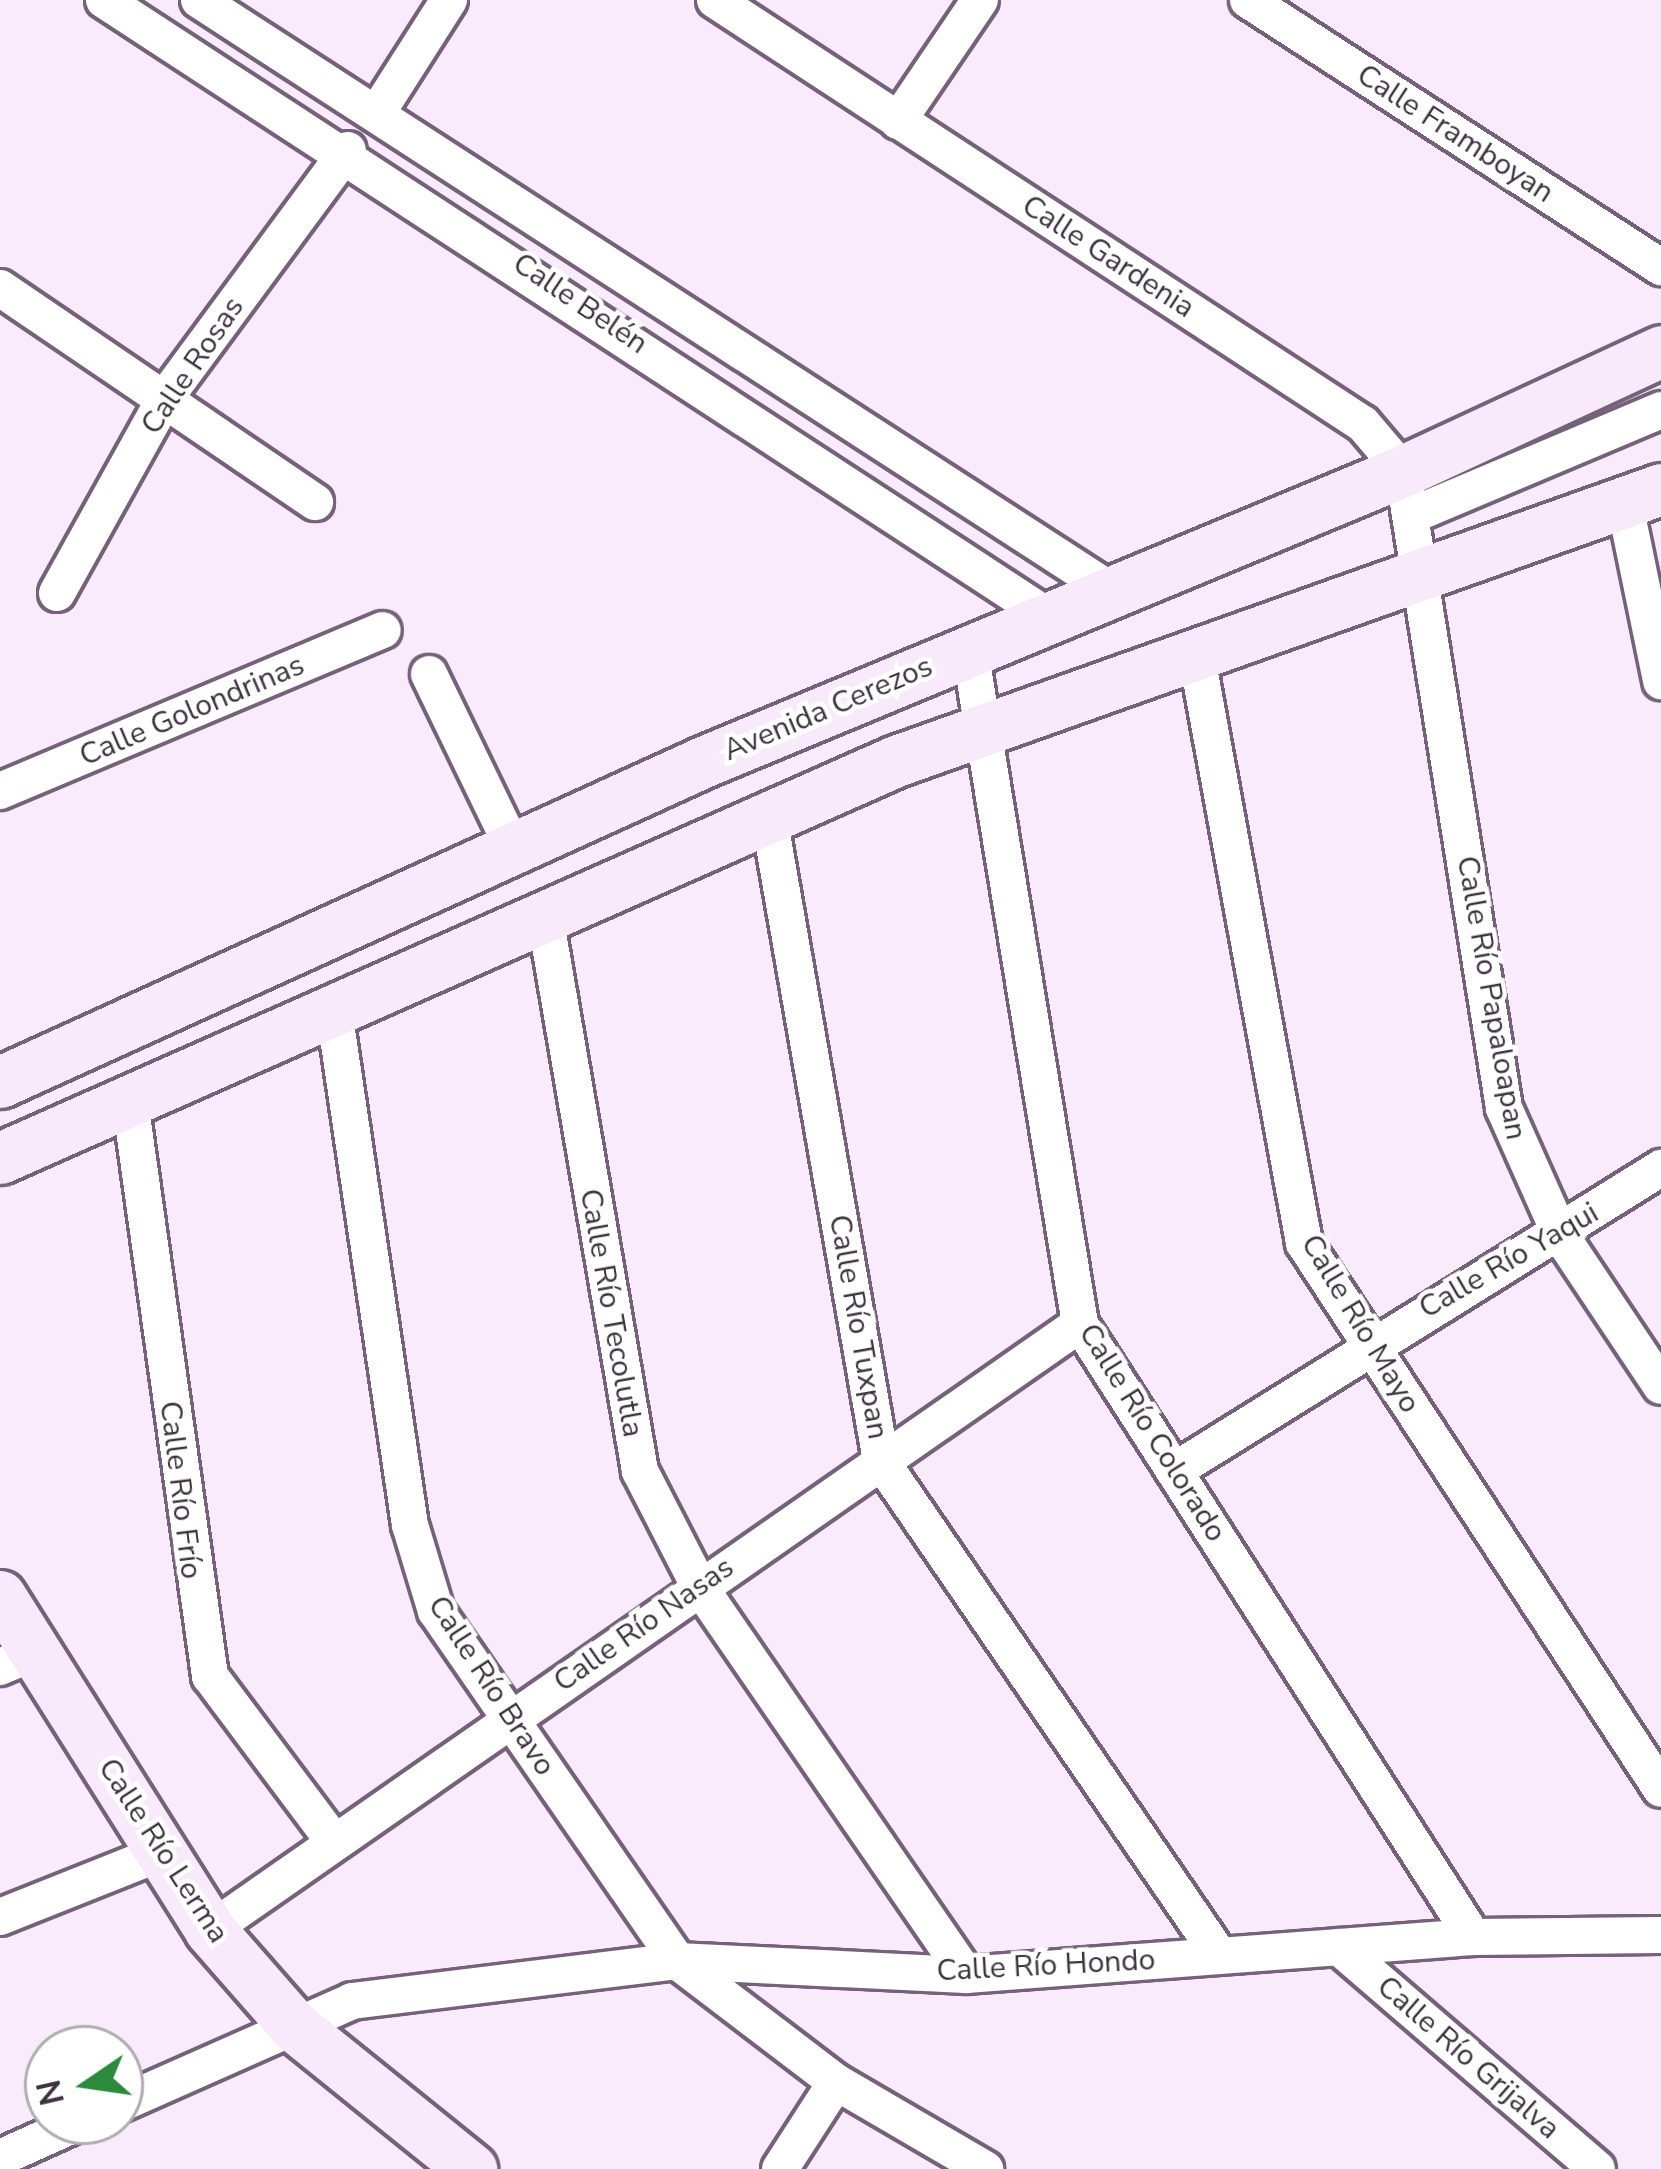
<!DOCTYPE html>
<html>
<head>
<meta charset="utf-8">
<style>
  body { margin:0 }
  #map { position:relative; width:1661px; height:2169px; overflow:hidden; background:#f9ebfc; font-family:"Nunito Sans",sans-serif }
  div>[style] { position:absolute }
  .roads { filter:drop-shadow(3px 0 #75627a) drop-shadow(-3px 0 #75627a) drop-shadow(0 3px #75627a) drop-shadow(0 -3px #75627a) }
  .street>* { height:36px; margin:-18px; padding:0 18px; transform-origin:18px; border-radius:18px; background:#fff }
  .secondary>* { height:51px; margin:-25.5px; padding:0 25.5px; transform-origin:25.5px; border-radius:25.5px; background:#f8e9fb }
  span { translate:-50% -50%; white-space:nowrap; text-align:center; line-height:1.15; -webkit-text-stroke:9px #fff; paint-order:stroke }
  .street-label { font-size:30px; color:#3c333e }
  .north { position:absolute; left:24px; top:2025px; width:120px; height:120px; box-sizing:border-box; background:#fff; border:3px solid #b1adb2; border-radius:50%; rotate:257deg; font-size:33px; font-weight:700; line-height:48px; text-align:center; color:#3c333e }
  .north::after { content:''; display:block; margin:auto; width:42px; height:54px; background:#2d8a3c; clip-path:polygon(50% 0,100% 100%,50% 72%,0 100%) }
</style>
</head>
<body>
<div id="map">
  <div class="roads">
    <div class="street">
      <div style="left:104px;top:0;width:1129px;rotate:33.14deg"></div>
      <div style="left:199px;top:0;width:1088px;rotate:32.92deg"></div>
      <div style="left:715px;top:0;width:774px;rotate:33.2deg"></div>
      <div style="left:1363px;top:424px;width:62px;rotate:49.6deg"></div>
      <div style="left:1403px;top:471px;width:645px;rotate:80.99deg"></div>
      <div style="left:1504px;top:1108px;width:140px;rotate:66deg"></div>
      <div style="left:1561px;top:1236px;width:180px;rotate:56.3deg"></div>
      <div style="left:1248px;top:0;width:492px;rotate:32.9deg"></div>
      <div style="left:377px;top:113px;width:134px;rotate:-57.5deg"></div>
      <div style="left:898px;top:121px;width:146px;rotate:-55.9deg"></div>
      <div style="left:0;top:288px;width:381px;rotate:34.2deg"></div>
      <div style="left:1625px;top:505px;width:180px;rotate:78.4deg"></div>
      <div style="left:1415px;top:514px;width:267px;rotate:-22.9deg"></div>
      <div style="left:57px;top:593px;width:223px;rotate:-61deg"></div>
      <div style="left:165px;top:398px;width:308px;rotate:-53.6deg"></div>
      <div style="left:970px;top:650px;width:683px;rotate:80.73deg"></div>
      <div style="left:1080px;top:1324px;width:728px;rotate:57.34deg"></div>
      <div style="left:1196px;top:652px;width:601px;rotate:79.64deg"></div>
      <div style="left:1304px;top:1243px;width:652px;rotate:56.82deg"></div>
      <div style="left:429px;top:674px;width:193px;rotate:64.2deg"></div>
      <div style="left:0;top:791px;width:415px;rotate:-22.8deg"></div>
      <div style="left:769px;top:817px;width:654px;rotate:80.13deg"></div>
      <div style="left:881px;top:1461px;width:599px;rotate:55.62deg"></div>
      <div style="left:545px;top:916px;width:563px;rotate:80.29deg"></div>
      <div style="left:640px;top:1471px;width:129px;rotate:62.8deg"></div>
      <div style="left:699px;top:1586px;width:472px;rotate:55.5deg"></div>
      <div style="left:334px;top:1010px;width:521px;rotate:81.61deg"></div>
      <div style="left:410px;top:1525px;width:90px;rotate:73.2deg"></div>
      <div style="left:436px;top:1611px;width:425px;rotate:55.4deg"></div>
      <div style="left:677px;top:1961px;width:200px;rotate:37.3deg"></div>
      <div style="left:836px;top:2082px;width:173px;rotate:30.3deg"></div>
      <div style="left:130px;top:1101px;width:581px;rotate:82.08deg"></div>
      <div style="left:210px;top:1676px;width:202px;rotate:53.2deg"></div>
      <div style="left:1174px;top:1471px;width:574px;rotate:-31.89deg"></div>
      <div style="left:0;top:1667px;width:34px;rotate:-23deg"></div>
      <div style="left:0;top:1917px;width:173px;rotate:-21.7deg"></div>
      <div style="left:210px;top:1930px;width:1060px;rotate:-34.86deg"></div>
      <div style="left:1339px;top:1947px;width:340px;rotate:40.7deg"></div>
      <div style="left:120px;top:2104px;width:254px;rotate:-23.9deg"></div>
      <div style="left:352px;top:2001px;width:327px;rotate:-7deg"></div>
      <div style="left:677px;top:1961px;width:289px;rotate:2.8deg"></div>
      <div style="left:966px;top:1975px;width:508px;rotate:-4.29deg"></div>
      <div style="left:1473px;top:1937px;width:188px;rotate:-0.6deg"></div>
      <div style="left:0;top:2158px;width:90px;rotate:-24.3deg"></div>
      <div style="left:780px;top:2169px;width:103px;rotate:-57.2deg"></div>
    </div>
    <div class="secondary">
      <div style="left:0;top:1082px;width:772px;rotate:-24.47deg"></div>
      <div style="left:703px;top:762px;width:758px;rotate:-22.57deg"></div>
      <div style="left:1403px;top:471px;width:285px;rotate:-24.9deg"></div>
      <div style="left:0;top:1158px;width:980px;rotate:-23.9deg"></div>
      <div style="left:896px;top:761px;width:812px;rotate:-19.57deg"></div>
      <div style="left:0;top:1596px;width:395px;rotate:57.8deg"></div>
      <div style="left:210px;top:1930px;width:128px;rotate:48.8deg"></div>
      <div style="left:294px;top:2026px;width:228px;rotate:38.9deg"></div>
    </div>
  </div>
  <div class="street-label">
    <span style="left:1455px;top:134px;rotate:33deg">Calle Framboyan</span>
    <span style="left:1108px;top:257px;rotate:33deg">Calle Gardenia</span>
    <span style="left:580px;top:304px;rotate:34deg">Calle Belén</span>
    <span style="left:193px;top:366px;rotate:-56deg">Calle Rosas</span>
    <span style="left:828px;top:709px;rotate:-23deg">Avenida Cerezos</span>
    <span style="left:192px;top:711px;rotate:-23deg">Calle Golondrinas</span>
    <span style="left:1491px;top:998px;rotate:80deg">Calle Río Papaloapan</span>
    <span style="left:1509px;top:1261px;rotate:-30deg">Calle Río Yaqui</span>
    <span style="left:611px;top:1313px;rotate:80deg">Calle Río Tecolutla</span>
    <span style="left:1360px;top:1324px;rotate:59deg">Calle Río Mayo</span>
    <span style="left:858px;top:1327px;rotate:80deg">Calle Río Tuxpan</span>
    <span style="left:1152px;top:1433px;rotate:58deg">Calle Río Colorado</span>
    <span style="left:180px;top:1490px;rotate:83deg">Calle Río Frío</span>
    <span style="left:644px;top:1625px;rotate:-35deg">Calle Río Nasas</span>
    <span style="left:491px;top:1686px;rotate:57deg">Calle Río Bravo</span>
    <span style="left:163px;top:1851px;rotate:57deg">Calle Río Lerma</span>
    <span style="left:1046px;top:1966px;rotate:-3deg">Calle Río Hondo</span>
    <span style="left:1468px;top:2058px;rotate:41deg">Calle Río Grijalva</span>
  </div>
  <div class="north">N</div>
</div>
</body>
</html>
